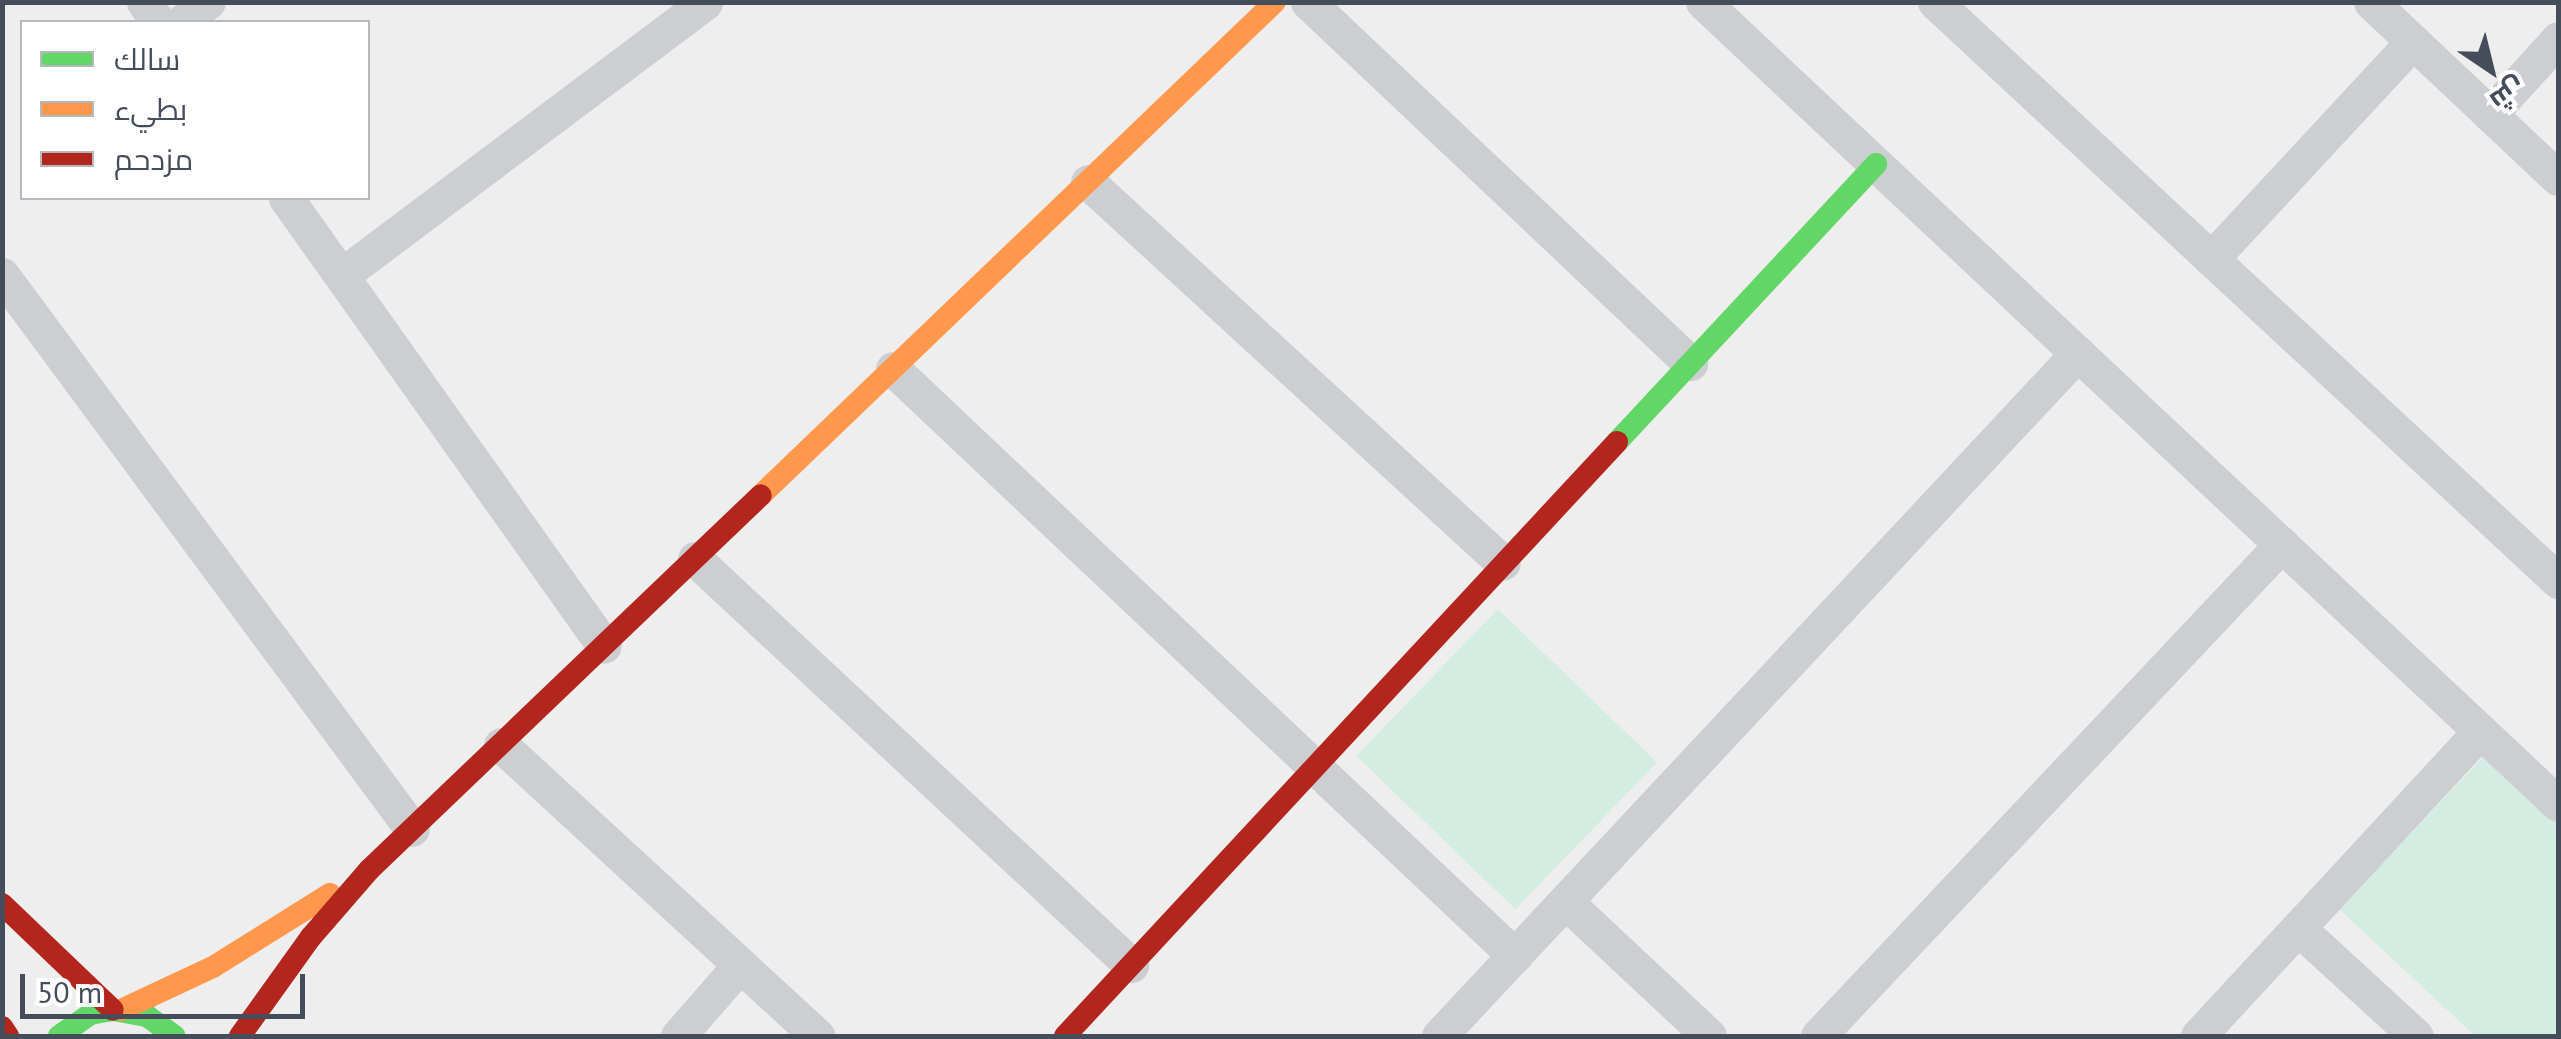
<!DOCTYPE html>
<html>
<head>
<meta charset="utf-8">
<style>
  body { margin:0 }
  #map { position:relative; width:2561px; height:1039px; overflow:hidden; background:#efeeee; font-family:"PT Sans",Cairo,sans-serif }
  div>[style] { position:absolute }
  .green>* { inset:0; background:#d3ede2; transform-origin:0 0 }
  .street>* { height:35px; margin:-17.5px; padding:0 17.5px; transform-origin:17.5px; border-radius:17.5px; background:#cdced1 }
  .fast>* { height:22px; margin:-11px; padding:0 11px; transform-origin:11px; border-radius:11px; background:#63d668 }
  .slow>* { height:22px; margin:-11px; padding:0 11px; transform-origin:11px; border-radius:11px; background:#ff974d }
  .jam>* { height:22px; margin:-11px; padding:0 11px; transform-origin:11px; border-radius:11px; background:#b3261e }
  span { translate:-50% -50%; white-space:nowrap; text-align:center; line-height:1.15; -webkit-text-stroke:10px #fff; paint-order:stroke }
  .frame { position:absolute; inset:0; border:5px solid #464d5a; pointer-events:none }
  .legend { position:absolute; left:20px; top:20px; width:350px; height:180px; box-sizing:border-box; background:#fff; border:2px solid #b5b8bd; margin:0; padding:12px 18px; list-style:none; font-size:30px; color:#464d5a }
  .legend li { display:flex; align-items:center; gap:20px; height:50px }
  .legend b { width:50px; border:2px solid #b5b8bd }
  .north { position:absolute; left:2441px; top:20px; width:100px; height:100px; -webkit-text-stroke:8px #fff; paint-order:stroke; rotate:145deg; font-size:28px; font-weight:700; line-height:40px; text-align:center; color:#464d5a }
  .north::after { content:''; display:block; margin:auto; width:35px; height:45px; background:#464d5a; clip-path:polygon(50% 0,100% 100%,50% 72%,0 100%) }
  .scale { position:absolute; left:20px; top:974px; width:285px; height:45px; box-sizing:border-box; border:5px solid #464d5a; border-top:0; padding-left:12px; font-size:30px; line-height:35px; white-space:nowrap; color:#464d5a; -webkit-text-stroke:8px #fff; paint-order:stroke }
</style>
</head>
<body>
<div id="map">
  <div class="green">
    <div style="left:1498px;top:609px;width:221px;height:204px;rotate:44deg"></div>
    <div style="clip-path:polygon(2487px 753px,2558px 820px,2558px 1036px,2475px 1036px,2339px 909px)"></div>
  </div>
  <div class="street">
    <div style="left:144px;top:2px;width:24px;rotate:55deg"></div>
    <div style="left:1308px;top:2px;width:526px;rotate:43.38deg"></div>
    <div style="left:1703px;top:2px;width:1172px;rotate:43.17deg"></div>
    <div style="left:1935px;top:2px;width:851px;rotate:42.9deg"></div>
    <div style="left:2371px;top:2px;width:257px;rotate:43.3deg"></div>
    <div style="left:182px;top:22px;width:33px;rotate:-38deg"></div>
    <div style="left:2490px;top:114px;width:101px;rotate:-47.8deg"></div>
    <div style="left:1088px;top:182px;width:563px;rotate:42.55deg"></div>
    <div style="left:286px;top:198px;width:549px;rotate:54.63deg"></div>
    <div style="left:2211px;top:259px;width:296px;rotate:-47.1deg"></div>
    <div style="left:2px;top:275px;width:689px;rotate:53.5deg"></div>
    <div style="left:342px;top:275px;width:454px;rotate:-36.9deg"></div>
    <div style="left:893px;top:369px;width:855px;rotate:43.34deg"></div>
    <div style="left:695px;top:559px;width:596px;rotate:42.96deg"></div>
    <div style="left:501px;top:745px;width:430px;rotate:42.6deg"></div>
    <div style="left:1566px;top:902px;width:196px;rotate:43.1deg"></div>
    <div style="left:2298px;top:928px;width:160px;rotate:42.5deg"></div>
    <div style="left:678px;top:1036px;width:94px;rotate:-48.9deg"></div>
    <div style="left:1439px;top:1036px;width:935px;rotate:-46.91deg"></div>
    <div style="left:1818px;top:1036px;width:676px;rotate:-46.68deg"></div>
    <div style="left:2198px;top:1036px;width:415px;rotate:-47.2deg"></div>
  </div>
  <div class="fast">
    <div style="left:1617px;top:442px;width:380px;rotate:-47deg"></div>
    <div style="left:59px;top:1036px;width:38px;rotate:-35deg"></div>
    <div style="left:90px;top:1014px;width:23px;rotate:-10deg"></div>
    <div style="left:113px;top:1010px;width:35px;rotate:10deg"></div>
    <div style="left:147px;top:1016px;width:34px;rotate:36deg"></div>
  </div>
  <div class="slow">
    <div style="left:761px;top:495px;width:712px;rotate:-43.81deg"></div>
    <div style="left:121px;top:1010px;width:102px;rotate:-25.1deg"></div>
    <div style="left:213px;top:967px;width:138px;rotate:-32deg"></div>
  </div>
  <div class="jam">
    <div style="left:2px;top:904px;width:153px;rotate:43.7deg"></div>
    <div style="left:2px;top:1027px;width:11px;rotate:56deg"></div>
    <div style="left:240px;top:1036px;width:122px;rotate:-54.4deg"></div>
    <div style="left:311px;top:937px;width:89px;rotate:-49.1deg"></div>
    <div style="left:369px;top:870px;width:542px;rotate:-43.73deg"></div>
    <div style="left:1065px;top:1036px;width:811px;rotate:-47.1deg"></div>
  </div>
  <div class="frame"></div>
  <ul class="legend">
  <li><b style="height:12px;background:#63d668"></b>سالك</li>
  <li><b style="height:12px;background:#ff974d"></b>بطيء</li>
  <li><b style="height:12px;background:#b3261e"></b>مزدحم</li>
  </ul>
  <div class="north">ش</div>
  <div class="scale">50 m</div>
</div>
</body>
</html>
